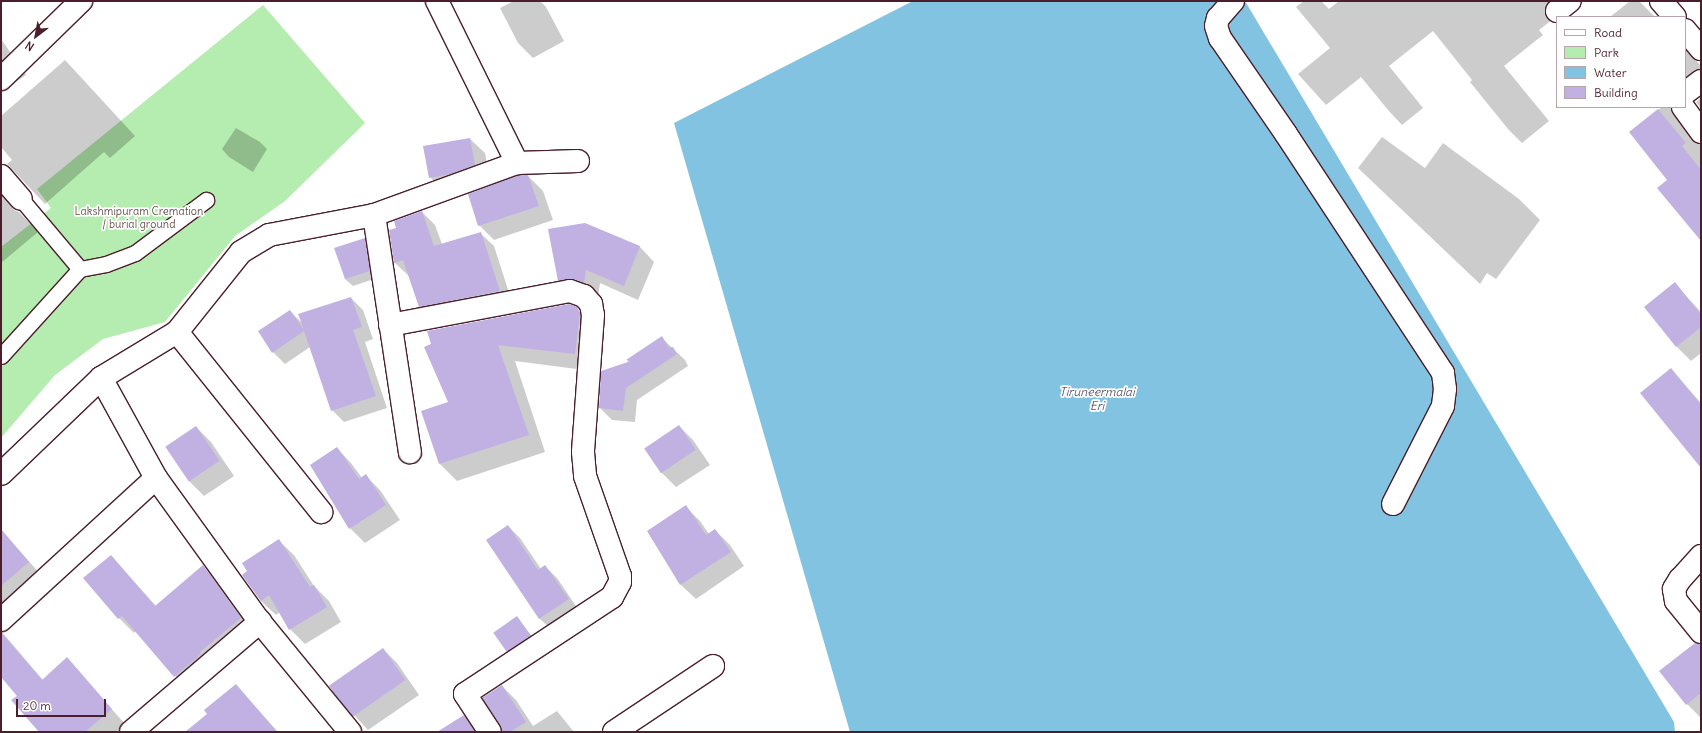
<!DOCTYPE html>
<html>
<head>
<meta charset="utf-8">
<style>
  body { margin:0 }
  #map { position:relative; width:1702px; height:733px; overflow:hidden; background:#fff; font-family:Delius,sans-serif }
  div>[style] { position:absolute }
  .green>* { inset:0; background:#b5ecaf }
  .water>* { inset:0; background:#82c3e2 }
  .shadow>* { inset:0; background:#0003 }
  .building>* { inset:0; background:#c0b1e2; transform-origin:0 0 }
  .roads { filter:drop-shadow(1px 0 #4a1f2b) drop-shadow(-1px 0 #4a1f2b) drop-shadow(0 1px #4a1f2b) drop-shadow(0 -1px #4a1f2b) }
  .lane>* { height:15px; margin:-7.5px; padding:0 7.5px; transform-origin:7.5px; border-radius:7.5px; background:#fff }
  .street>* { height:22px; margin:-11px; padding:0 11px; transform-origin:11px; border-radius:11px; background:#fff }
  span { translate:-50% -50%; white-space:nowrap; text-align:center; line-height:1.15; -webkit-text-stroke:3.5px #fff; paint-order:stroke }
  .park-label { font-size:11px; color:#65524c }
  .water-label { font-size:12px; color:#5e586b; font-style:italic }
  .frame { position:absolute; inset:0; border:2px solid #4a1f2b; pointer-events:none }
  .legend { position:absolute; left:1556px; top:16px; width:130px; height:92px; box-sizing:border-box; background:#fff; border:1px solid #b7a5aa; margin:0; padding:5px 7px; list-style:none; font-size:12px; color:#4a1f2b }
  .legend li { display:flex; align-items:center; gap:8px; height:20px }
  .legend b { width:20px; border:1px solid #b7a5aa }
  .north { position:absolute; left:16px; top:16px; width:40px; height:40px; -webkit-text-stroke:3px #fff; paint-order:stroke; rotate:212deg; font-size:11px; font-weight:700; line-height:16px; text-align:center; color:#4a1f2b }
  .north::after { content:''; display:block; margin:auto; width:14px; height:18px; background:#4a1f2b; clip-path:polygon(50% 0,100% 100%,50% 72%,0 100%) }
  .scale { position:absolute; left:16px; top:699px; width:90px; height:18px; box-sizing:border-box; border:2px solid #4a1f2b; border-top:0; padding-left:5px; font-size:12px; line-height:14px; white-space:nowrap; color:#4a1f2b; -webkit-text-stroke:3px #fff; paint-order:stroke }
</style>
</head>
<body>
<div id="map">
  <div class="green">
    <div style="clip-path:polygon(263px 5px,365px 123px,285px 201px,235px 236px,165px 322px,103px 339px,55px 375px,1px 438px,1px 247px,51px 208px,37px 189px)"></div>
  </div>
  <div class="water">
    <div style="clip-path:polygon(913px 1px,1245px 1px,1674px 722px,1675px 732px,850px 732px,674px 123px)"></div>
  </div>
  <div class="shadow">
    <div style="clip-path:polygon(514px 1px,540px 1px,546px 7px,564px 41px,533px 58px,518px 43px,500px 8px)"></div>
    <div style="clip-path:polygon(1304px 1px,1321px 1px,1329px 9px,1339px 1px,1574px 1px,1575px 2px,1539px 30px,1543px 35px,1504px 66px,1549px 121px,1522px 143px,1508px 129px,1470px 82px,1472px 80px,1433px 31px,1389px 66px,1423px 108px,1402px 125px,1388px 110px,1361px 77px,1326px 105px,1298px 74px,1330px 48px,1296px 7px)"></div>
    <div style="clip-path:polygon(1630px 1px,1639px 1px,1655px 17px,1610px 17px)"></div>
    <div style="clip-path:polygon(1px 39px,26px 75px,1px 92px)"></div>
    <div style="clip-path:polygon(1685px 44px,1692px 56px,1701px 66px,1701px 95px,1690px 106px,1687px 126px,1701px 145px,1701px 240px,1668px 180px,1630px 132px,1662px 107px,1685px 107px)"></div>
    <div style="clip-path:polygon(65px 60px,135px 136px,110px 158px,104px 152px,45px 204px,7px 164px,12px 160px,1px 147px,1px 116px)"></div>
    <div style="clip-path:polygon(1701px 98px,1701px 109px,1696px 102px)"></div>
    <div style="clip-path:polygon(236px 128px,260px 142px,267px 149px,253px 172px,229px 157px,222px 149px)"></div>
    <div style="clip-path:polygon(1382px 137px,1425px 168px,1443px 143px,1519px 199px,1540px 220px,1496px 279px,1487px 273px,1480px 284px,1358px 168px)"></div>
    <div style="clip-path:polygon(470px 139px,485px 153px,490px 179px,445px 192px,430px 177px)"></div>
    <div style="clip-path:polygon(528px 176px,543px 191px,553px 220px,494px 240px,479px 225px)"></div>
    <div style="clip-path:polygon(1px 191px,14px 210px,19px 212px,38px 232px,1px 263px)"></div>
    <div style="clip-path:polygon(422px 212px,435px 225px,442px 244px,480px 233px,494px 246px,513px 305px,433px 320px,419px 306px,409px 276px,395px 263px,390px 231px,398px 228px)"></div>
    <div style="clip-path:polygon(585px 224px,640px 247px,654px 262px,638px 300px,600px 283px,598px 297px,573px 295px,559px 280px)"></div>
    <div style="clip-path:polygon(365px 239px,372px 246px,377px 278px,353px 286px,345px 279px)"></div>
    <div style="clip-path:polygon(1675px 284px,1701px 312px,1701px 353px,1691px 361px,1677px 347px,1645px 307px)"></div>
    <div style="clip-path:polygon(351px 298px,363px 310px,373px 339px,365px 342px,387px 408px,344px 422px,332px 410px,310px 347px,285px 364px,273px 352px,290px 311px,303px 324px)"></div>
    <div style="clip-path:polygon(576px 308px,594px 325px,592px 371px,515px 361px,545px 452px,457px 481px,440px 464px,422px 412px,449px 403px,426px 348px)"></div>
    <div style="clip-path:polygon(662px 338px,685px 360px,688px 366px,637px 400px,635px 422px,612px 420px,600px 408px,629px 363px,627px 361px)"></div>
    <div style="clip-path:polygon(1671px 369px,1701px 403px,1701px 465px)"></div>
    <div style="clip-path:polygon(679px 426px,693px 440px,710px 465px,676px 487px,661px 472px)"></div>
    <div style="clip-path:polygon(196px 427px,211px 442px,234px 476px,204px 496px,189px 481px,166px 447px)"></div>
    <div style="clip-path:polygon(337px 448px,351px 463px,362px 478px,366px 476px,380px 490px,400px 520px,365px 543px,350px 528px)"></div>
    <div style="clip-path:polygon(686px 507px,700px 521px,709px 534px,715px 530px,730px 545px,744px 566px,696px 599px,681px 585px,648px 532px)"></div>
    <div style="clip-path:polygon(508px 526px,520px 538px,541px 569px,545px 566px,557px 578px,580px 612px,552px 630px,540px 619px,488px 540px)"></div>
    <div style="clip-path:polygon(1px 530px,43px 577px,1px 618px)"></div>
    <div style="clip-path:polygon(279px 541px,294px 555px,314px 586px,329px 601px,341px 622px,305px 644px,290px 629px,280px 612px,276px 615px,261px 601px,243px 576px)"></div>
    <div style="clip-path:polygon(111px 556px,156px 606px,203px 566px,217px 581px,255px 633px,189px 691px,136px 631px,134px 633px,119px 618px,85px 579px)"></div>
    <div style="clip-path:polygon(517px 617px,537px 643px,514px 659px,507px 651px)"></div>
    <div style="clip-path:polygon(1px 631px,43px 680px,67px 659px,125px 724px,116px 732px,40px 732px,18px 696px,1px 676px)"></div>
    <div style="clip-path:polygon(383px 649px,397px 663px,419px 695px,368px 730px,354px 715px)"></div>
    <div style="clip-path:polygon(1701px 651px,1701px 718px,1687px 704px)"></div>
    <div style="clip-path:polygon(236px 685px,278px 732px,187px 732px,208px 714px)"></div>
    <div style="clip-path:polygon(502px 686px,516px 700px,533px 726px,557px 711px,574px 732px,503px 732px)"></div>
    <div style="clip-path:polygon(464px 716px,479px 732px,439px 732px)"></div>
  </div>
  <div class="building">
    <div style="clip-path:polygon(1658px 109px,1686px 143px,1682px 146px,1701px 170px,1701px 241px,1657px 188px,1667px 180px,1629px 132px)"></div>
    <div style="clip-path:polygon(470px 138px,475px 165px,451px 174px,429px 178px,423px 146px)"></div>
    <div style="clip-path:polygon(519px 175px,528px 175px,539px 206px,478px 226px,468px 194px)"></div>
    <div style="clip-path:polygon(422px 211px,434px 246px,481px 232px,500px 291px,419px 307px,403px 260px,394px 263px,389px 230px,396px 228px,394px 221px)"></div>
    <div style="clip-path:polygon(585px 223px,640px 246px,624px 286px,586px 270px,584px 283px,574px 279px,558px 281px,548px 229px)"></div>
    <div style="clip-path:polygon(365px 238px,370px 271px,345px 279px,334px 248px)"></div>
    <div style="clip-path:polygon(1675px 282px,1701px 315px,1701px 327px,1676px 347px,1644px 307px)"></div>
    <div style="clip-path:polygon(351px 297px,362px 327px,353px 330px,376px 396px,331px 411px,304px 331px,272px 353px,258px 331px,290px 310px,304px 330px,298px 314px)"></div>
    <div style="clip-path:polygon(569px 304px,577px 307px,580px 313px,575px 354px,498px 345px,529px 435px,439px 464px,421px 411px,448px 402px,424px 347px,431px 344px,427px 331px)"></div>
    <div style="clip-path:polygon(662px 336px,669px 348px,673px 347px,677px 354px,626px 388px,623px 411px,599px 408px,601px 371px,631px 361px,626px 360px)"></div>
    <div style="clip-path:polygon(1671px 368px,1701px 405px,1701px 468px,1640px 393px)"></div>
    <div style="left:679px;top:425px;width:30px;height:42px;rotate:56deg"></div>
    <div style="left:196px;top:426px;width:42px;height:37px;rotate:56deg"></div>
    <div style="clip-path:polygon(337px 447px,359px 479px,366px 474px,386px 505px,349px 529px,310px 465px)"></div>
    <div style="clip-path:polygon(686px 505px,706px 535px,715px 529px,731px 552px,680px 585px,647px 531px)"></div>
    <div style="clip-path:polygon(508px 525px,538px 570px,545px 565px,569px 599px,539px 619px,486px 540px)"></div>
    <div style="clip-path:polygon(1px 529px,29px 562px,1px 586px)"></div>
    <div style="clip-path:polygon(279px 539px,310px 587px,314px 585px,327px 607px,289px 630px,269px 595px,261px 601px,242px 575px,247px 571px,242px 563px)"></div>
    <div style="clip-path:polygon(111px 555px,155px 606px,203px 565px,241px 618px,200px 652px,201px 654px,174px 677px,122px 616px,118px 619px,83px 578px)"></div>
    <div style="left:517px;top:616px;width:24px;height:29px;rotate:55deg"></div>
    <div style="clip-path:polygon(1px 632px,42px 680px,67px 657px,112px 709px,85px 732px,39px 732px,11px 700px,17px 696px,1px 677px)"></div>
    <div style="clip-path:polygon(1695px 643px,1701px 644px,1701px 693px,1686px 705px,1659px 671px)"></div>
    <div style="left:383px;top:648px;width:39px;height:66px;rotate:55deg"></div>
    <div style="clip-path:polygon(236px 684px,277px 732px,185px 732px,207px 714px,204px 710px)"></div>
    <div style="clip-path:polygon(502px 685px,526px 722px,510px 732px,502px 732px,500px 725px,482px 698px)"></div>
    <div style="clip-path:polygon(464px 715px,475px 732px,437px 732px)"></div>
  </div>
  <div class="roads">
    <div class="lane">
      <div style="left:21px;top:199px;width:92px;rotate:49.9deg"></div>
      <div style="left:1px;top:356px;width:118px;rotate:-47.8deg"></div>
      <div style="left:80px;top:269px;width:26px;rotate:-11deg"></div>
      <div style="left:106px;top:264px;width:31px;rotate:-21deg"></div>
      <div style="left:135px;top:253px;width:89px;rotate:-36.7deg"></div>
    </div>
    <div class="street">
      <div style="left:437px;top:1px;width:181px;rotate:63.7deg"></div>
      <div style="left:1233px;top:1px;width:23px;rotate:131deg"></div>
      <div style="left:1218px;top:18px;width:8px;rotate:104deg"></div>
      <div style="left:1216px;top:26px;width:13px;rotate:72deg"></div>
      <div style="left:1220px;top:38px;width:116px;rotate:55.5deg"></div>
      <div style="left:1286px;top:134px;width:286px;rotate:56.7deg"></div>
      <div style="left:1443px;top:373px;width:16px;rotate:83deg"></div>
      <div style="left:1445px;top:389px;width:17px;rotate:97deg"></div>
      <div style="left:1443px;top:406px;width:110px;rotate:117deg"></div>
      <div style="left:1661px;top:1px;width:21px;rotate:49deg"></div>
      <div style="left:1557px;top:11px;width:16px;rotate:-38deg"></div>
      <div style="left:1685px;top:30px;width:25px;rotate:50deg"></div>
      <div style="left:1px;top:79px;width:112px;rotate:-44.3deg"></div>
      <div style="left:1685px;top:93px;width:20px;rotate:-37deg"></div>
      <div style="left:1683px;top:107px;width:31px;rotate:54deg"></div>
      <div style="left:1px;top:176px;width:30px;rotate:49deg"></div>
      <div style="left:374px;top:215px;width:240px;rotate:81.4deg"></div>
      <div style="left:390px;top:325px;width:183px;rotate:-10.7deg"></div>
      <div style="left:570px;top:291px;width:15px;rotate:20deg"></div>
      <div style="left:584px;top:296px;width:11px;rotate:49deg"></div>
      <div style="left:591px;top:304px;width:11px;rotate:80deg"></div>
      <div style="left:593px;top:315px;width:137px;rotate:94.2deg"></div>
      <div style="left:583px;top:452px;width:24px;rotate:85deg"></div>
      <div style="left:585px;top:476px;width:106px;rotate:70.7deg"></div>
      <div style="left:620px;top:576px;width:6px;rotate:90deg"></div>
      <div style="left:620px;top:582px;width:17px;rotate:118deg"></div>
      <div style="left:612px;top:597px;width:176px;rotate:146.6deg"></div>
      <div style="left:465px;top:694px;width:45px;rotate:56.7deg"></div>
      <div style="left:177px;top:332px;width:102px;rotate:-51.3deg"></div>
      <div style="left:241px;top:252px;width:33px;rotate:-31deg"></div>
      <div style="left:269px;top:235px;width:107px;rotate:-10.8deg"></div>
      <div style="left:374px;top:215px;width:152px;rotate:-20deg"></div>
      <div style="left:517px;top:163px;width:61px;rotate:-1.9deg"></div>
      <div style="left:101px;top:378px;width:114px;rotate:61.2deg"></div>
      <div style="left:156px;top:478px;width:178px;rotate:54.2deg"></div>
      <div style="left:260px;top:622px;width:142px;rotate:50.7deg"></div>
      <div style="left:1px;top:474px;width:139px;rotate:-43.8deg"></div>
      <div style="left:101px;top:378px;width:89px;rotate:-31.2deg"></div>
      <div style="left:177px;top:332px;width:231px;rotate:51.3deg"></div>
      <div style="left:1701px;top:556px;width:31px;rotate:132deg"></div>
      <div style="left:1680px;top:579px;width:12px;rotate:121deg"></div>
      <div style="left:1674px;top:589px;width:12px;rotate:81deg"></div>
      <div style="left:1676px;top:601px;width:40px;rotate:51deg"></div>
      <div style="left:1px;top:620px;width:210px;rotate:-42.5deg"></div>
      <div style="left:131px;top:732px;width:170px;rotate:-40.5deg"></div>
      <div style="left:614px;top:732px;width:119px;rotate:-33.7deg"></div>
    </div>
  </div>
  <div class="park-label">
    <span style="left:139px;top:218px">Lakshmipuram Cremation<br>/ burial ground</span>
  </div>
  <div class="water-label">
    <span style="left:1097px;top:399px">Tiruneermalai<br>Eri</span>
  </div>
  <div class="frame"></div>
  <ul class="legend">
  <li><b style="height:5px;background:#fff"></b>Road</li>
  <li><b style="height:11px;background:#b5ecaf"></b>Park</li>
  <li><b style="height:11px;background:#82c3e2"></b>Water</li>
  <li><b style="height:11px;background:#c0b1e2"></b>Building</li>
  </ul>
  <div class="north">N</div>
  <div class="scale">20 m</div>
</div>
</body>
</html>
